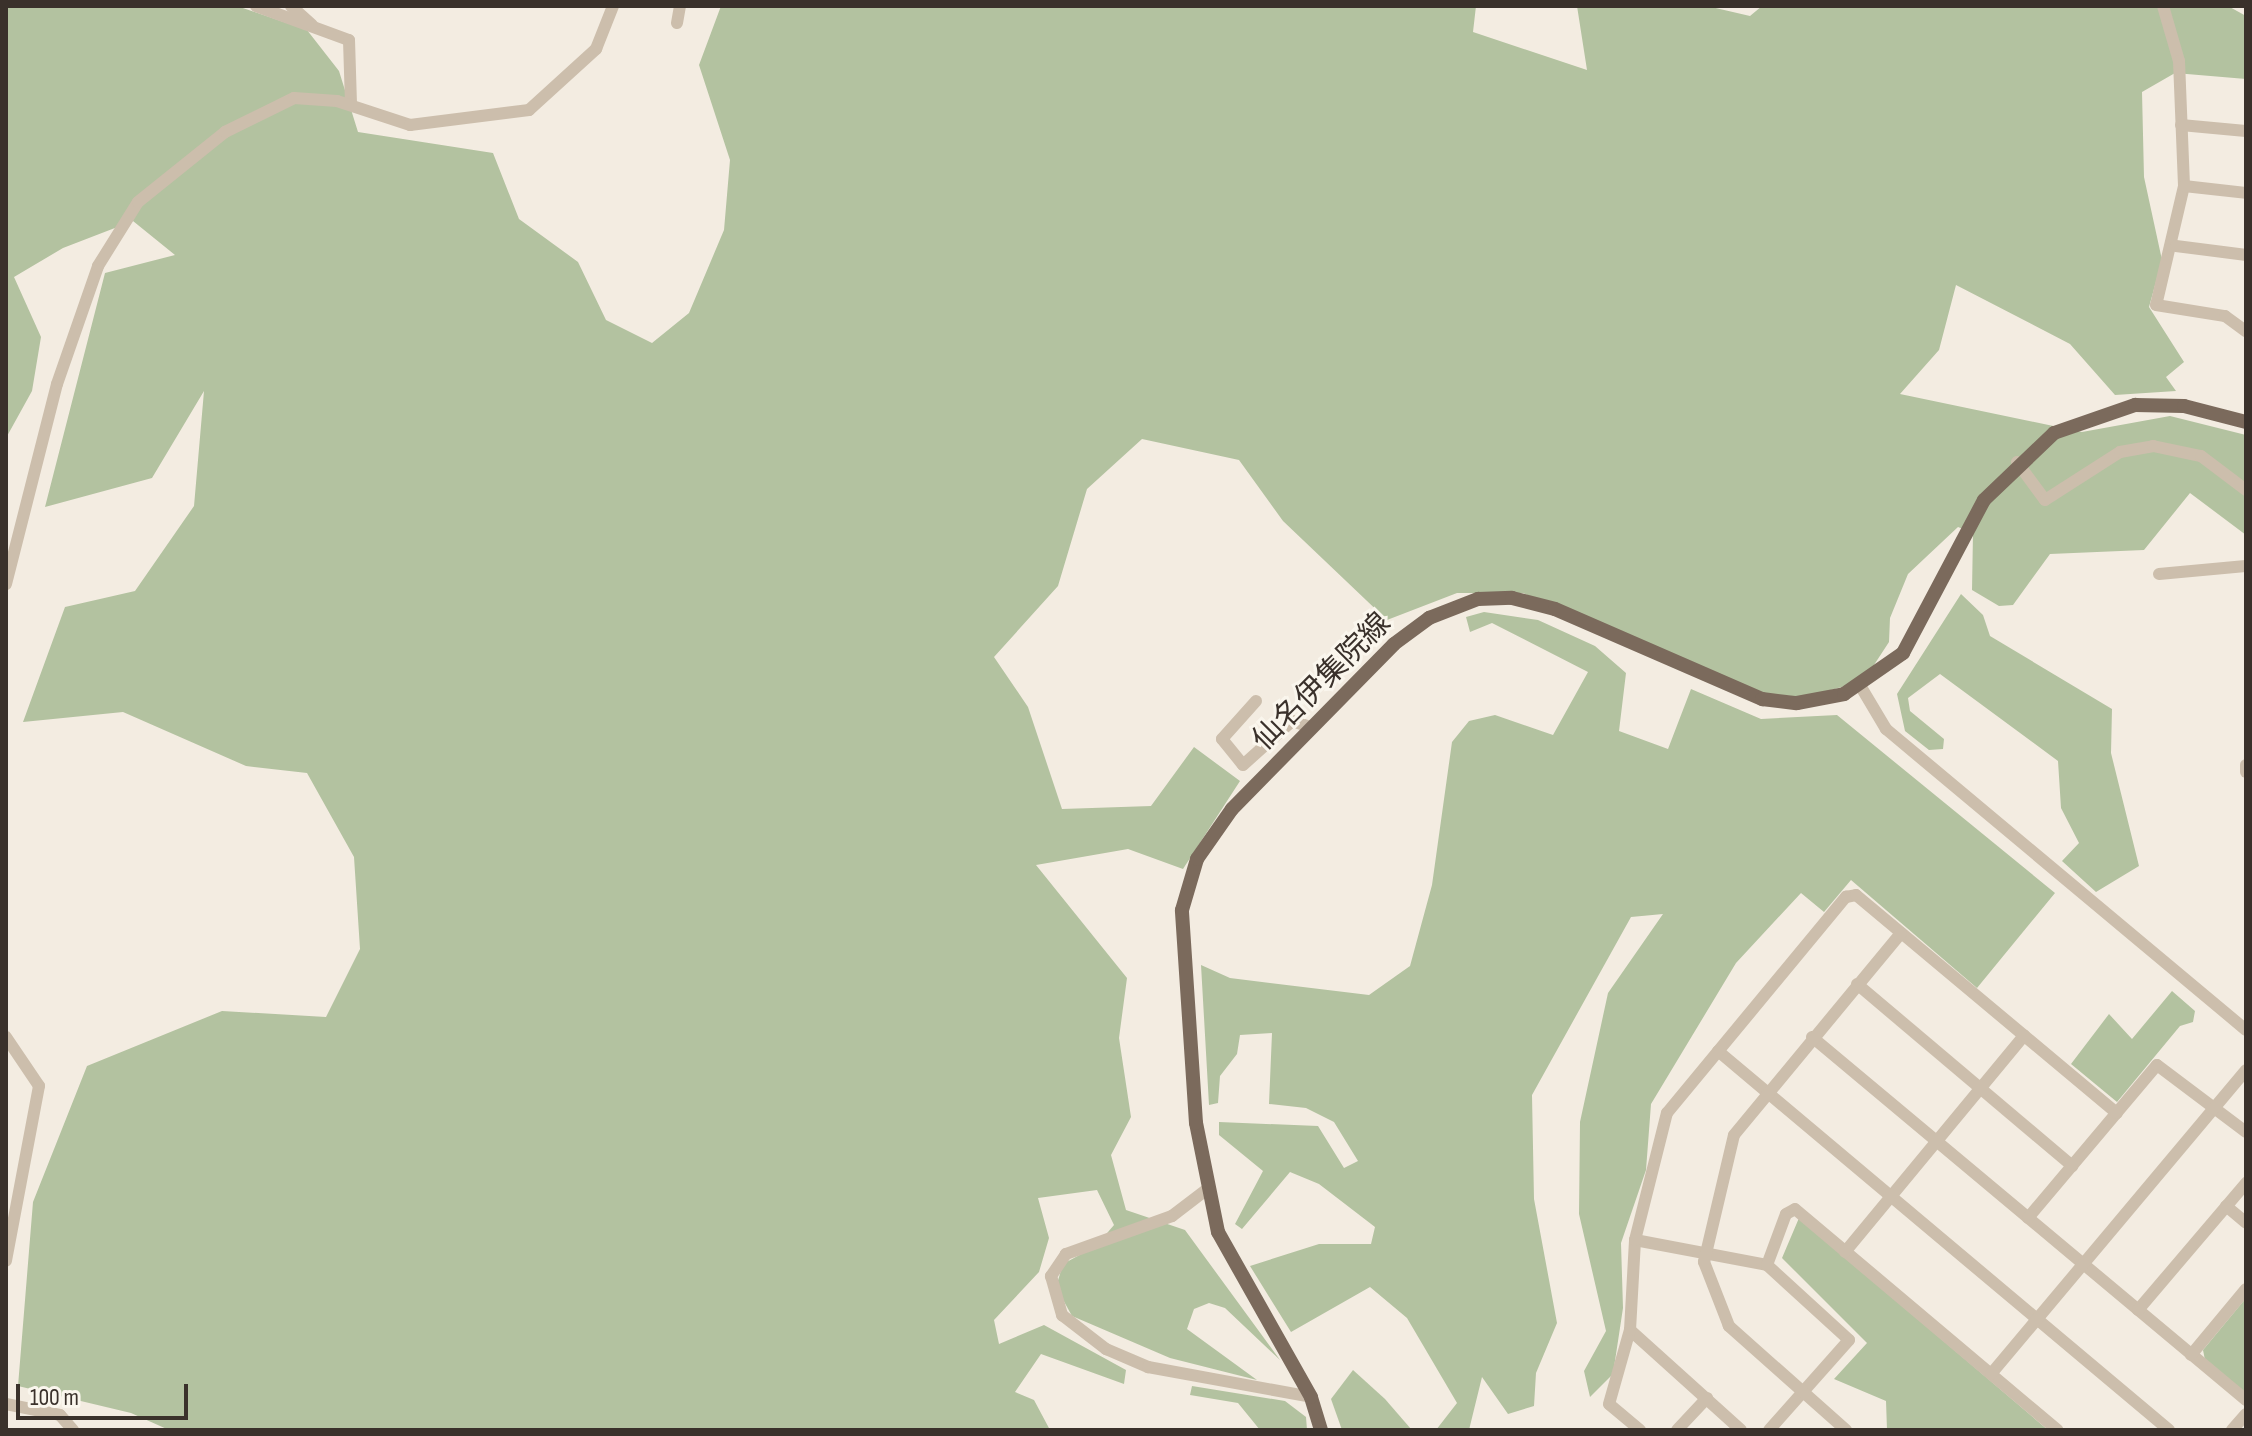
<!DOCTYPE html>
<html>
<head>
<meta charset="utf-8">
<style>
  body { margin:0 }
  #map { position:relative; width:2252px; height:1436px; overflow:hidden; background:#f3ece1; font-family:"Sofia Sans Condensed","Noto Sans JP",sans-serif }
  div>[style] { position:absolute }
  .green>* { inset:0; background:#b3c2a0 }
  .minor>* { height:12px; margin:-6px; padding:0 6px; transform-origin:6px; border-radius:6px; background:#ccbeac }
  .major>* { height:14px; margin:-7px; padding:0 7px; transform-origin:7px; border-radius:7px; background:#7b6a5c }
  span { translate:-50% -50%; white-space:nowrap; text-align:center; line-height:1.15; -webkit-text-stroke:6px #faf6ed; paint-order:stroke }
  .street-label { font-size:30px; color:#3a312b }
  .frame { position:absolute; inset:0; border:8px solid #3a312b; pointer-events:none }
  .scale { position:absolute; left:16px; top:1384px; width:172px; height:36px; box-sizing:border-box; border:4px solid #3a312b; border-top:0; padding-left:10px; font-size:24px; line-height:28px; white-space:nowrap; color:#3a312b; -webkit-text-stroke:6px #faf6ed; paint-order:stroke }
</style>
</head>
<body>
<div id="map">
  <div class="green">
    <div style="clip-path:polygon(6px 6px,237px 6px,307px 30px,339px 71px,358px 132px,493px 153px,519px 219px,578px 262px,606px 320px,652px 343px,689px 313px,724px 230px,730px 160px,699px 65px,721px 6px,1476px 6px,1473px 32px,1587px 70px,1577px 6px,1707px 6px,1750px 16px,1762px 6px,2228px 6px,2246px 16px,2246px 79px,2175px 73px,2142px 92px,2144px 177px,2162px 260px,2149px 307px,2184px 362px,2166px 377px,2176px 391px,2115px 395px,2070px 344px,1956px 285px,1939px 350px,1900px 394px,2082px 432px,2170px 416px,2246px 435px,2246px 535px,2190px 493px,2144px 550px,2050px 554px,2013px 605px,1999px 606px,1972px 590px,1973px 533px,1958px 527px,1908px 574px,1890px 618px,1889px 642px,1872px 668px,1849px 685px,1805px 697px,1764px 694px,1523px 593px,1457px 593px,1387px 620px,1283px 521px,1239px 460px,1142px 439px,1087px 489px,1058px 586px,994px 657px,1028px 707px,1062px 809px,1151px 806px,1194px 747px,1240px 781px,1183px 869px,1128px 849px,1036px 865px,1127px 978px,1119px 1038px,1131px 1117px,1111px 1155px,1126px 1210px,1185px 1230px,1280px 1360px,1225px 1308px,1209px 1303px,1194px 1309px,1187px 1329px,1257px 1380px,1170px 1358px,1072px 1316px,1056px 1287px,1063px 1264px,1096px 1246px,1114px 1225px,1097px 1190px,1038px 1198px,1049px 1238px,1039px 1272px,994px 1320px,999px 1344px,1044px 1325px,1126px 1370px,1124px 1384px,1041px 1354px,1015px 1392px,1034px 1400px,1050px 1430px,169px 1430px,131px 1413px,18px 1386px,33px 1202px,87px 1066px,222px 1011px,326px 1017px,360px 949px,354px 857px,307px 773px,246px 766px,123px 712px,23px 722px,65px 607px,135px 591px,194px 506px,204px 391px,152px 478px,45px 507px,105px 273px,175px 255px,133px 221px,63px 248px,14px 277px,41px 337px,32px 391px,6px 438px)"></div>
    <div style="clip-path:polygon(1961px 594px,1983px 615px,1990px 636px,2112px 709px,2111px 753px,2139px 866px,2096px 892px,2062px 861px,2079px 843px,2061px 808px,2058px 761px,1940px 674px,1908px 698px,1910px 711px,1944px 739px,1943px 749px,1929px 750px,1905px 731px,1897px 694px)"></div>
    <div style="clip-path:polygon(1484px 612px,1538px 620px,1595px 646px,1626px 673px,1619px 731px,1668px 749px,1691px 689px,1761px 719px,1837px 715px,2055px 893px,1977px 988px,1851px 880px,1824px 912px,1801px 893px,1736px 963px,1651px 1104px,1646px 1170px,1621px 1243px,1623px 1308px,1613px 1374px,1590px 1397px,1584px 1371px,1606px 1331px,1579px 1214px,1580px 1122px,1608px 993px,1663px 914px,1631px 917px,1532px 1095px,1534px 1199px,1557px 1323px,1536px 1373px,1534px 1406px,1508px 1414px,1482px 1377px,1469px 1430px,1436px 1430px,1457px 1403px,1407px 1318px,1370px 1287px,1291px 1332px,1250px 1266px,1319px 1244px,1371px 1244px,1375px 1227px,1319px 1184px,1290px 1172px,1242px 1229px,1235px 1224px,1263px 1171px,1219px 1135px,1219px 1122px,1318px 1126px,1344px 1168px,1358px 1161px,1334px 1122px,1306px 1108px,1269px 1104px,1272px 1033px,1240px 1035px,1237px 1054px,1220px 1076px,1218px 1103px,1209px 1105px,1201px 965px,1230px 978px,1369px 995px,1410px 966px,1432px 885px,1452px 742px,1469px 721px,1495px 715px,1553px 735px,1588px 672px,1492px 623px,1470px 632px,1466px 617px)"></div>
    <div style="clip-path:polygon(2172px 991px,2195px 1011px,2193px 1022px,2180px 1026px,2117px 1102px,2071px 1064px,2109px 1014px,2132px 1039px)"></div>
    <div style="clip-path:polygon(1799px 1218px,2048px 1430px,1887px 1430px,1886px 1401px,1834px 1379px,1867px 1343px,1782px 1258px)"></div>
    <div style="clip-path:polygon(2246px 1298px,2246px 1394px,2205px 1360px,2203px 1350px)"></div>
    <div style="clip-path:polygon(1353px 1370px,1385px 1399px,1411px 1429px,1342px 1430px,1331px 1399px)"></div>
    <div style="clip-path:polygon(1192px 1386px,1285px 1401px,1306px 1417px,1307px 1430px,1260px 1430px,1238px 1403px,1190px 1395px)"></div>
  </div>
  <div class="minor">
    <div style="left:256px;top:6px;width:99px;rotate:20.1deg"></div>
    <div style="left:349px;top:40px;width:64px;rotate:88.2deg"></div>
    <div style="left:291px;top:6px;width:28px;rotate:42deg"></div>
    <div style="left:2163px;top:6px;width:57px;rotate:73.8deg"></div>
    <div style="left:2179px;top:61px;width:125px;rotate:87.7deg"></div>
    <div style="left:2184px;top:186px;width:122px;rotate:103.2deg"></div>
    <div style="left:2156px;top:305px;width:70px;rotate:9.1deg"></div>
    <div style="left:2225px;top:316px;width:26px;rotate:36deg"></div>
    <div style="left:677px;top:23px;width:17px;rotate:-80deg"></div>
    <div style="left:2181px;top:125px;width:65px;rotate:5.3deg"></div>
    <div style="left:2184px;top:186px;width:62px;rotate:6.4deg"></div>
    <div style="left:2176px;top:246px;width:71px;rotate:7.3deg"></div>
    <div style="left:2017px;top:462px;width:47px;rotate:53.6deg"></div>
    <div style="left:2045px;top:500px;width:89px;rotate:-32.6deg"></div>
    <div style="left:2120px;top:452px;width:34px;rotate:-10deg"></div>
    <div style="left:2153px;top:446px;width:49px;rotate:11.8deg"></div>
    <div style="left:2201px;top:456px;width:56px;rotate:37.1deg"></div>
    <div style="left:2159px;top:574px;width:87px;rotate:-5.3deg"></div>
    <div style="left:6px;top:584px;width:206px;rotate:-75.7deg"></div>
    <div style="left:57px;top:384px;width:125px;rotate:-70.8deg"></div>
    <div style="left:98px;top:266px;width:75px;rotate:-58deg"></div>
    <div style="left:138px;top:202px;width:112px;rotate:-38.8deg"></div>
    <div style="left:225px;top:132px;width:77px;rotate:-26.2deg"></div>
    <div style="left:294px;top:98px;width:43px;rotate:4deg"></div>
    <div style="left:337px;top:101px;width:77px;rotate:18.2deg"></div>
    <div style="left:410px;top:125px;width:120px;rotate:-7.2deg"></div>
    <div style="left:529px;top:110px;width:91px;rotate:-42.3deg"></div>
    <div style="left:596px;top:49px;width:46px;rotate:-68.4deg"></div>
    <div style="left:1861px;top:687px;width:49px;rotate:59.2deg"></div>
    <div style="left:1886px;top:729px;width:469px;rotate:39.9deg"></div>
    <div style="left:1256px;top:701px;width:51px;rotate:131.8deg"></div>
    <div style="left:1222px;top:739px;width:33px;rotate:51deg"></div>
    <div style="left:1243px;top:765px;width:66px;rotate:-41.9deg"></div>
    <div style="left:1292px;top:721px;width:20px;rotate:18deg"></div>
    <div style="left:2246px;top:765px;width:7px;rotate:90deg"></div>
    <div style="left:1857px;top:984px;width:282px;rotate:40.2deg"></div>
    <div style="left:6px;top:1037px;width:59px;rotate:56deg"></div>
    <div style="left:39px;top:1086px;width:178px;rotate:100.7deg"></div>
    <div style="left:1812px;top:1037px;width:566px;rotate:39.91deg"></div>
    <div style="left:1718px;top:1051px;width:589px;rotate:40.04deg"></div>
    <div style="left:1206px;top:1190px;width:43px;rotate:142.6deg"></div>
    <div style="left:1172px;top:1216px;width:113px;rotate:160.3deg"></div>
    <div style="left:1066px;top:1254px;width:27px;rotate:124deg"></div>
    <div style="left:1051px;top:1276px;width:41px;rotate:74.2deg"></div>
    <div style="left:1062px;top:1315px;width:56px;rotate:37.7deg"></div>
    <div style="left:1106px;top:1349px;width:46px;rotate:23.2deg"></div>
    <div style="left:1148px;top:1367px;width:166px;rotate:10.4deg"></div>
    <div style="left:2226px;top:1206px;width:26px;rotate:40deg"></div>
    <div style="left:2028px;top:1218px;width:200px;rotate:-49.9deg"></div>
    <div style="left:2157px;top:1065px;width:111px;rotate:37deg"></div>
    <div style="left:1635px;top:1240px;width:134px;rotate:10.7deg"></div>
    <div style="left:1767px;top:1265px;width:54px;rotate:-69.6deg"></div>
    <div style="left:1786px;top:1214px;width:10px;rotate:-29deg"></div>
    <div style="left:1795px;top:1209px;width:343px;rotate:40.1deg"></div>
    <div style="left:1845px;top:1252px;width:281px;rotate:-50.4deg"></div>
    <div style="left:1767px;top:1265px;width:111px;rotate:42.4deg"></div>
    <div style="left:1849px;top:1340px;width:120px;rotate:131.6deg"></div>
    <div style="left:2138px;top:1310px;width:167px;rotate:-49.6deg"></div>
    <div style="left:1630px;top:1330px;width:149px;rotate:42deg"></div>
    <div style="left:2191px;top:1355px;width:86px;rotate:-50.2deg"></div>
    <div style="left:1991px;top:1374px;width:397px;rotate:-50deg"></div>
    <div style="left:6px;top:1404px;width:55px;rotate:11.5deg"></div>
    <div style="left:60px;top:1415px;width:20px;rotate:49deg"></div>
    <div style="left:1640px;top:1430px;width:40px;rotate:-140deg"></div>
    <div style="left:1609px;top:1404px;width:77px;rotate:-74.2deg"></div>
    <div style="left:1630px;top:1330px;width:90px;rotate:-86.8deg"></div>
    <div style="left:1635px;top:1240px;width:131px;rotate:-75.9deg"></div>
    <div style="left:1667px;top:1113px;width:281px;rotate:-50.4deg"></div>
    <div style="left:1846px;top:897px;width:10px;rotate:-11deg"></div>
    <div style="left:1856px;top:895px;width:340px;rotate:39.9deg"></div>
    <div style="left:1677px;top:1430px;width:44px;rotate:-46.8deg"></div>
    <div style="left:1846px;top:1430px;width:157px;rotate:-138.4deg"></div>
    <div style="left:1729px;top:1326px;width:69px;rotate:-111.3deg"></div>
    <div style="left:1704px;top:1262px;width:130px;rotate:-76.7deg"></div>
    <div style="left:1734px;top:1135px;width:262px;rotate:-50.4deg"></div>
    <div style="left:2232px;top:1430px;width:21px;rotate:-49deg"></div>
  </div>
  <div class="major">
    <div style="left:1321px;top:1430px;width:34px;rotate:-107deg"></div>
    <div style="left:1311px;top:1397px;width:189px;rotate:-119.4deg"></div>
    <div style="left:1218px;top:1232px;width:111px;rotate:-101.4deg"></div>
    <div style="left:1196px;top:1123px;width:213px;rotate:-93.8deg"></div>
    <div style="left:1182px;top:910px;width:53px;rotate:-73.6deg"></div>
    <div style="left:1197px;top:859px;width:61px;rotate:-55deg"></div>
    <div style="left:1232px;top:809px;width:231px;rotate:-45.5deg"></div>
    <div style="left:1394px;top:644px;width:44px;rotate:-36.6deg"></div>
    <div style="left:1429px;top:618px;width:53px;rotate:-21.2deg"></div>
    <div style="left:1478px;top:599px;width:34px;rotate:-2deg"></div>
    <div style="left:1512px;top:598px;width:44px;rotate:14.3deg"></div>
    <div style="left:1555px;top:609px;width:226px;rotate:23.5deg"></div>
    <div style="left:1762px;top:699px;width:35px;rotate:7deg"></div>
    <div style="left:1797px;top:703px;width:48px;rotate:-10.8deg"></div>
    <div style="left:1844px;top:694px;width:72px;rotate:-34.8deg"></div>
    <div style="left:1903px;top:653px;width:173px;rotate:-62.1deg"></div>
    <div style="left:1984px;top:500px;width:97px;rotate:-43.7deg"></div>
    <div style="left:2054px;top:433px;width:86px;rotate:-19.1deg"></div>
    <div style="left:2135px;top:405px;width:49px;rotate:1.2deg"></div>
    <div style="left:2184px;top:406px;width:64px;rotate:14.5deg"></div>
  </div>
  <div class="street-label">
    <span style="left:1322px;top:682px;rotate:-45deg">仙名伊集院線</span>
  </div>
  <div class="frame"></div>
  <div class="scale">100 m</div>
</div>
</body>
</html>
